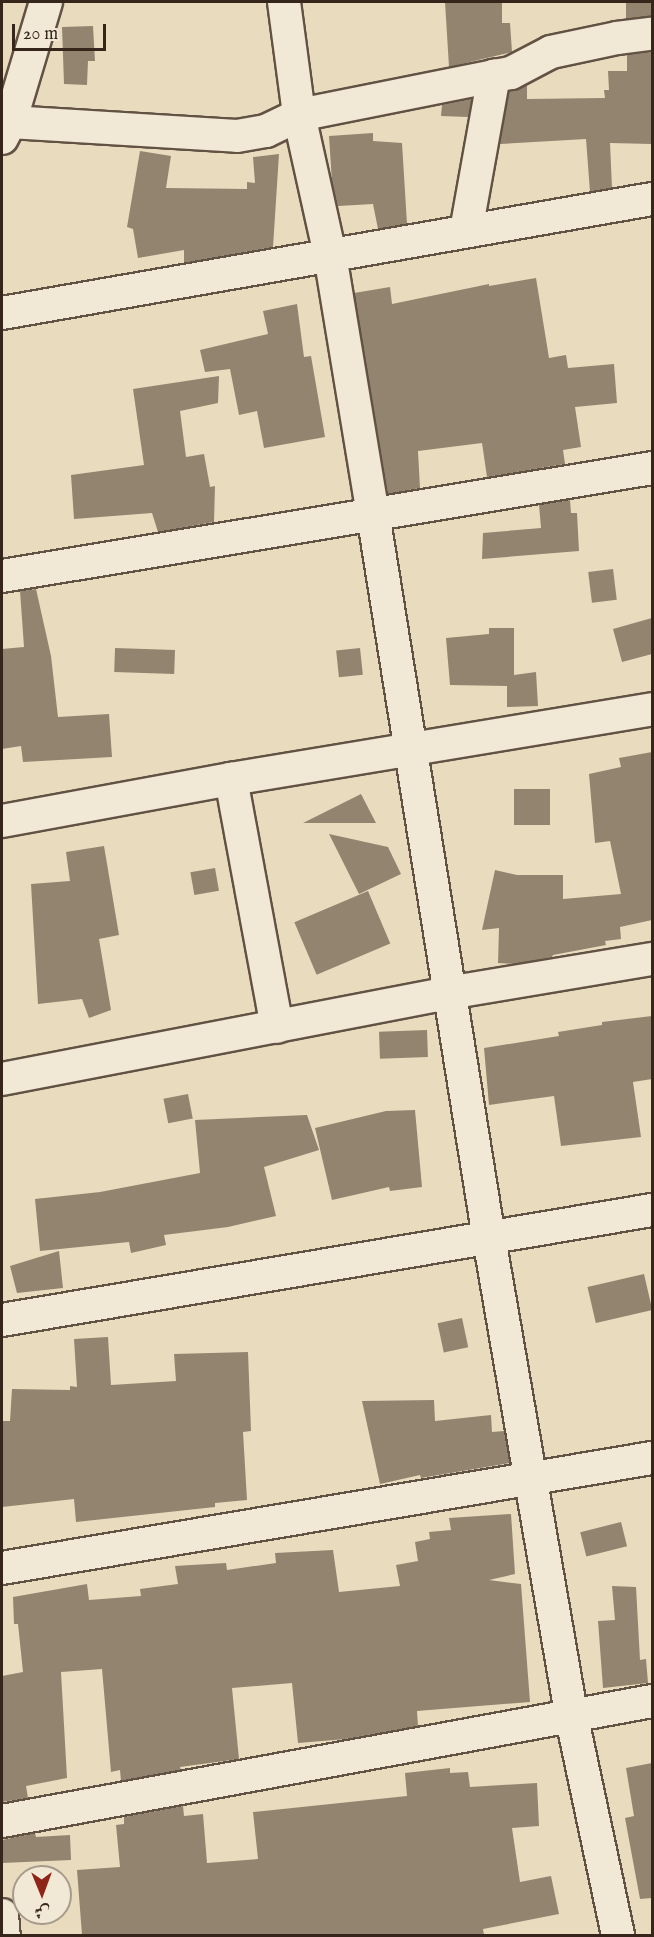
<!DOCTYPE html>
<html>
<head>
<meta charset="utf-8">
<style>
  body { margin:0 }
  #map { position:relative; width:654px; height:1937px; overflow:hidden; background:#e9dbbe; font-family:"IM FELL English",Amiri,serif }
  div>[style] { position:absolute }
  .building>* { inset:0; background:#938470; transform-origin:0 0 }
  .roads { filter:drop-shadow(2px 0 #625244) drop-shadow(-2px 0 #625244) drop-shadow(0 2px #625244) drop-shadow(0 -2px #625244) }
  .street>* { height:32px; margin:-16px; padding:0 16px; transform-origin:16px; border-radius:16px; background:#f1e8d5 }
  span { translate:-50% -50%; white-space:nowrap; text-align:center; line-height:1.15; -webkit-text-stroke:4.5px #f1e8d5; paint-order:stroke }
  .frame { position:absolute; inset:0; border:3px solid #35251b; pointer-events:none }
  .north { position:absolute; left:12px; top:1865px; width:60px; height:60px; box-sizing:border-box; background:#f1e8d5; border:2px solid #a69a8b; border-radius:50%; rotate:179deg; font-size:16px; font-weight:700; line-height:24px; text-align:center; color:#35251b }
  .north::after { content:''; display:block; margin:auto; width:21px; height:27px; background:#8f2418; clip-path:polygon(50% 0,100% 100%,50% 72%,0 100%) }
  .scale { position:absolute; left:12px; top:24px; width:94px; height:27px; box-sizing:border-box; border:3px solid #35251b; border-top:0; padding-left:8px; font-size:18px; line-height:21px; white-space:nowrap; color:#35251b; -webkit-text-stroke:4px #f1e8d5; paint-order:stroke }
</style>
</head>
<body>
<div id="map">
  <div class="building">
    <div style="clip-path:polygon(445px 2px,502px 2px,502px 23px,510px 23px,512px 52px,449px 67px)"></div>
    <div style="clip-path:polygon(626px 2px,652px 2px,652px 16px,626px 19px)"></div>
    <div style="clip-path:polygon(93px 26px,95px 61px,88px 61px,87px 85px,64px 84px,62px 27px)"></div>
    <div style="clip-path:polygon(652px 52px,652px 144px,610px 143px,612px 188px,590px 192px,586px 139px,500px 144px,509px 92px,527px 85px,527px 99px,605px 98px,604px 90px,609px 90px,608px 71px,627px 71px,627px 55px)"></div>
    <div style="clip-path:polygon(472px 99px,468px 117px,441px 116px,442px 105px)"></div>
    <div style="clip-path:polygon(373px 133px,373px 141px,402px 143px,407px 224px,378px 229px,373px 204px,338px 206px,332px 182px,329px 136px)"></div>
    <div style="clip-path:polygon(140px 151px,171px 156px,166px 188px,247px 189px,247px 182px,255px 183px,253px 157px,279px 154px,273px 247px,189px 262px,184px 262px,184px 250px,138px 258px,133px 229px,127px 227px)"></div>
    <div style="clip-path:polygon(536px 278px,549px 358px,566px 355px,568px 368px,614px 364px,617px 403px,575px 407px,581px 447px,563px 450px,565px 464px,487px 477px,482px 443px,418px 451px,420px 488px,388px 494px,354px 293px,390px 287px,392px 304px,489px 284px,489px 286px)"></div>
    <div style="clip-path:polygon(297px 304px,304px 357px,311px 356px,325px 437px,264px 448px,257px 411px,239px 415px,230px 369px,205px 372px,200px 350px,268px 334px,263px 311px)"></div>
    <div style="clip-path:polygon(219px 376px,218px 403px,180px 411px,186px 457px,204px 454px,210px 487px,215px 486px,214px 522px,158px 532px,152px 513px,74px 519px,71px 475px,144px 465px,133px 389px)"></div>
    <div style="clip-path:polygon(570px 500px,571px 513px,577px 513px,579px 551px,482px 559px,483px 533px,541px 528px,539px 505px)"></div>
    <div style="left:613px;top:569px;width:31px;height:25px;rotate:83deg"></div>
    <div style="clip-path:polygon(36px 589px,51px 656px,58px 717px,109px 714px,112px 757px,23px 762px,21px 746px,2px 749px,2px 649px,24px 647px,20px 591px)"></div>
    <div style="clip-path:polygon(652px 618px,652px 654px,622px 662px,613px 629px)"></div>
    <div style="clip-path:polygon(489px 628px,514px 628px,514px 675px,536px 672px,538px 706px,507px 707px,507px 686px,450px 685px,446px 638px,489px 634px)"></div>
    <div style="left:360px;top:648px;width:27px;height:24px;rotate:84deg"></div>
    <div style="left:175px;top:650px;width:24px;height:60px;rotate:92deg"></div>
    <div style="clip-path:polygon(652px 752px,652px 920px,620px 927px,621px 939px,605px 941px,606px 945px,553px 955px,552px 957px,515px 964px,498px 963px,499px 928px,482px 930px,495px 870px,517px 875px,563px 875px,563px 899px,621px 894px,610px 841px,595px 843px,589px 774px,621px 767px,619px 758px)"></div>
    <div style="left:514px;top:789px;width:36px;height:36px"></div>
    <div style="clip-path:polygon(361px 794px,376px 823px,303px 823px)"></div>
    <div style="clip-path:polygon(329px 834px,388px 847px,401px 874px,359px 894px)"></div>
    <div style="clip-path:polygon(104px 846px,119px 935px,99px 939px,111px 1010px,89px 1018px,82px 999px,38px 1004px,31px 884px,70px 881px,66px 852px)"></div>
    <div style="left:215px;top:868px;width:23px;height:25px;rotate:80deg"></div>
    <div style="left:368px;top:891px;width:57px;height:80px;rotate:67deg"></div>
    <div style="clip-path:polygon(652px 1016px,652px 1079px,633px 1082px,641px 1137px,561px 1146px,554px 1096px,489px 1105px,484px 1048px,559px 1036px,558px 1032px,602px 1025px,602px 1022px)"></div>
    <div style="left:427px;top:1030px;width:27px;height:48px;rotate:88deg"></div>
    <div style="left:188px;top:1094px;width:25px;height:25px;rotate:79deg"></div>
    <div style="clip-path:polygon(415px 1110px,422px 1187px,390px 1191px,389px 1187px,332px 1200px,315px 1128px,386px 1111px)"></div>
    <div style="clip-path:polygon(307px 1115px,319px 1150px,264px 1167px,276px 1216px,228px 1227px,164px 1235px,166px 1245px,131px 1253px,129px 1242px,40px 1251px,35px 1199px,100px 1192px,200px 1173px,195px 1120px)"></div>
    <div style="clip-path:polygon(59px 1251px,63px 1288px,17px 1293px,10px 1266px)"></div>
    <div style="left:644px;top:1274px;width:37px;height:58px;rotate:77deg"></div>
    <div style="left:462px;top:1318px;width:30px;height:25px;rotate:78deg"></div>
    <div style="clip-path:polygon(108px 1337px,111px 1385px,176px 1381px,174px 1354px,248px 1352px,251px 1431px,243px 1432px,247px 1500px,215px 1503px,215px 1507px,76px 1522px,74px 1499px,2px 1507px,2px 1421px,10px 1421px,12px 1389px,70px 1390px,70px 1386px,77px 1387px,74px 1339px)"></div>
    <div style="clip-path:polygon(434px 1400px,435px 1421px,491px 1415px,492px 1432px,504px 1431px,510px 1463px,421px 1478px,420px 1475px,380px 1484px,362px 1401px)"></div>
    <div style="clip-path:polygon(511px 1514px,515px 1574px,489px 1580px,521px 1584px,530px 1702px,417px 1711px,418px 1726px,346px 1739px,298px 1743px,292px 1683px,232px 1688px,239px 1759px,180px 1767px,181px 1770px,121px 1781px,120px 1770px,111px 1772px,102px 1669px,61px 1672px,67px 1778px,26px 1786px,28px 1798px,2px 1802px,2px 1676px,23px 1672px,18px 1624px,14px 1624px,13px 1597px,87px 1584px,89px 1600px,141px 1596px,140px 1589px,178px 1584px,175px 1566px,226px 1563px,227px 1570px,276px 1563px,275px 1553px,333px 1550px,339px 1592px,400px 1586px,396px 1565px,418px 1561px,415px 1542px,430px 1539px,429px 1532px,451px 1530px,449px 1518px)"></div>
    <div style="left:621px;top:1522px;width:25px;height:42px;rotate:76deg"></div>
    <div style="clip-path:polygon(612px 1586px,636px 1587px,640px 1660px,646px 1659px,648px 1683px,603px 1688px,598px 1621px,615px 1620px)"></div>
    <div style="clip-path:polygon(652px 1763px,652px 1898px,640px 1899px,625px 1818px,634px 1816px,626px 1768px)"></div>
    <div style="clip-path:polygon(450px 1768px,450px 1773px,468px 1772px,470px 1787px,537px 1783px,539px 1826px,512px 1828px,520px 1882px,551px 1876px,559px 1914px,483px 1929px,484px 1935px,82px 1935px,77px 1870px,120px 1867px,116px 1825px,124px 1824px,124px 1817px,183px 1806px,184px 1816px,203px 1814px,207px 1863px,258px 1859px,253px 1812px,407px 1796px,405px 1773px)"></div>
    <div style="clip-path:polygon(35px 1833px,36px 1837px,70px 1835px,71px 1860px,2px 1863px,2px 1840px)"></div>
  </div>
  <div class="roads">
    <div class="street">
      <div style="left:284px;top:2px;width:114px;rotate:82.4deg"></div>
      <div style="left:299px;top:115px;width:143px;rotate:77.5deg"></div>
      <div style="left:330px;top:255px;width:263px;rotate:80.6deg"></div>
      <div style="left:373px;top:514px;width:733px;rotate:80.9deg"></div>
      <div style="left:489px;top:1238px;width:483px;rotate:80.2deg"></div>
      <div style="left:571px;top:1714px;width:227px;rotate:78deg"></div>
      <div style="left:10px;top:122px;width:227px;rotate:3.5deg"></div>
      <div style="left:237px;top:136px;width:29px;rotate:-10deg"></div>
      <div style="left:266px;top:131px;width:37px;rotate:-26deg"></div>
      <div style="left:299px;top:115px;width:199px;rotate:-11.3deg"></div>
      <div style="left:2px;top:138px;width:18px;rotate:-63deg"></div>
      <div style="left:10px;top:122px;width:125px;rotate:-73.3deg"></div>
      <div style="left:466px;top:231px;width:158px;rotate:-79.8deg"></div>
      <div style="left:494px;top:76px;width:17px;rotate:-10deg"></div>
      <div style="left:511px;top:73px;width:45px;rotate:-27.7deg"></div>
      <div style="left:551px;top:52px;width:67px;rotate:-12deg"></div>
      <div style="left:617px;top:38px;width:35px;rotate:-7deg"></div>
      <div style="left:2px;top:313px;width:660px;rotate:-9.95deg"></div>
      <div style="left:2px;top:576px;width:659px;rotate:-9.43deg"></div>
      <div style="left:231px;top:779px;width:252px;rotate:79.5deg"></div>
      <div style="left:2px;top:821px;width:233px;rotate:-10.4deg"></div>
      <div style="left:231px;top:779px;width:427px;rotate:-9.4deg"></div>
      <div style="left:2px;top:1079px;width:454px;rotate:-10.9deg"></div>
      <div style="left:448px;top:993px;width:207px;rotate:-9.5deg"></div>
      <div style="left:2px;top:1320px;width:659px;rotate:-9.61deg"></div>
      <div style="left:2px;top:1568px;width:659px;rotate:-9.61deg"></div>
      <div style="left:2px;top:1821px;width:661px;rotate:-10.46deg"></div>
      <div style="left:2px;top:1915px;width:21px;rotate:85deg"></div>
    </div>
  </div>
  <div class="frame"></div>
  <div class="north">ش</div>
  <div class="scale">20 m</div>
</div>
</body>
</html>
